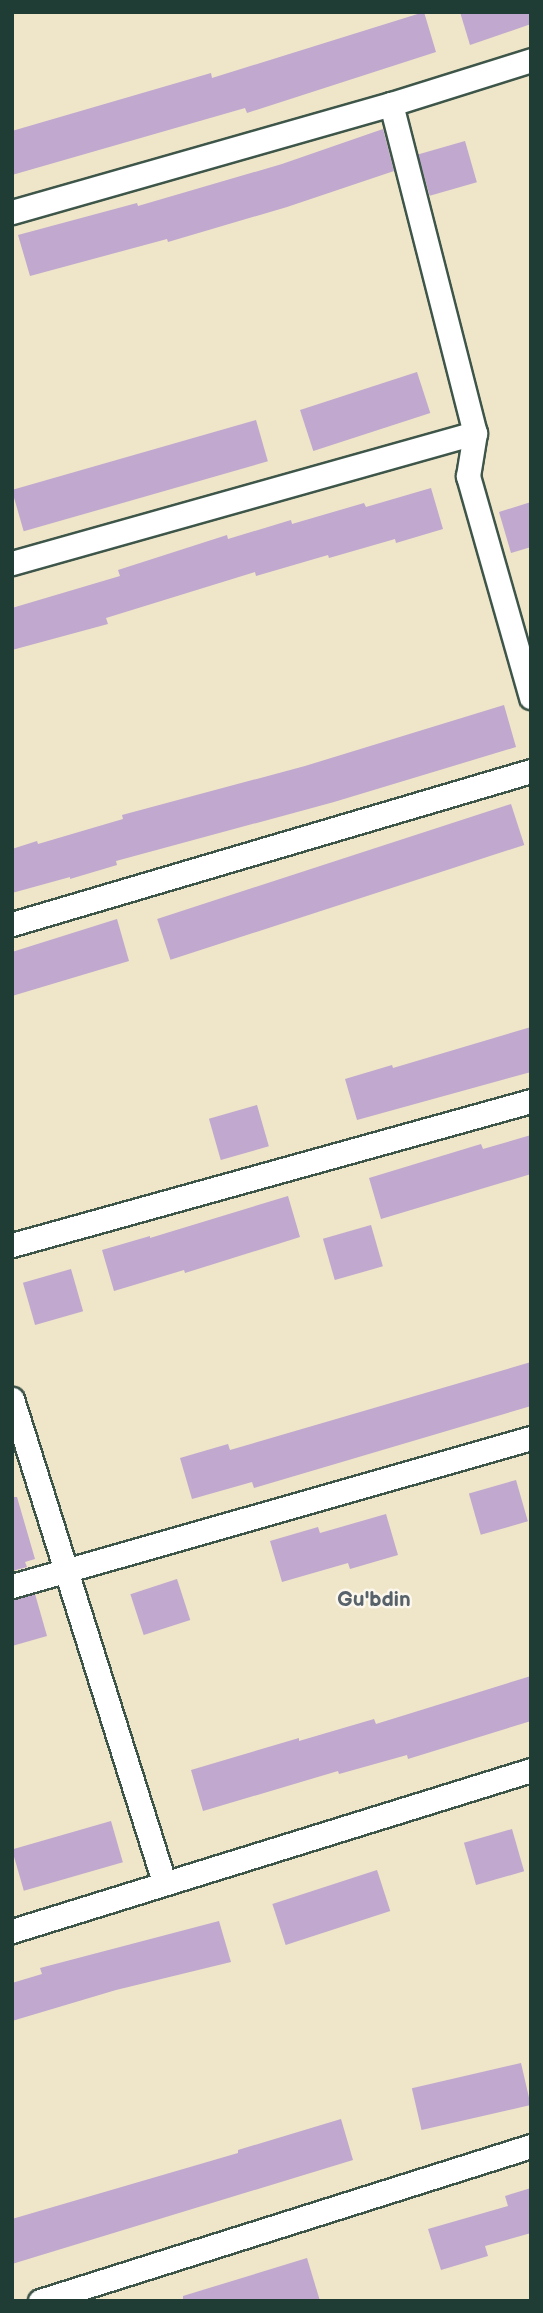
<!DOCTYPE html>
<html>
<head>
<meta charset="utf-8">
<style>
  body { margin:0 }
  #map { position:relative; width:543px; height:2313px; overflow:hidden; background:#efe5c8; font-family:"Balsamiq Sans",sans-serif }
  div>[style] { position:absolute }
  .building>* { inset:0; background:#c0a8cf; transform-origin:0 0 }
  .roads { filter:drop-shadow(2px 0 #3e564a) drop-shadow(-2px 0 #3e564a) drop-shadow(0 2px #3e564a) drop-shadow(0 -2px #3e564a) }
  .minor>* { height:23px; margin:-11.5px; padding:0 11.5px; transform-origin:11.5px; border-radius:11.5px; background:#fff }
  span { translate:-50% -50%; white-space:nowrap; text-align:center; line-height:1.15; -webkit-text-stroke:5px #fbf7ec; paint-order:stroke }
  .quarter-label { font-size:21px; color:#57626a; font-weight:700 }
  .frame { position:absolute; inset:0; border:14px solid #1f3d34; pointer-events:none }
</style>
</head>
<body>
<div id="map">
  <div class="building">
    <div style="clip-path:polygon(424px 12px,436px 52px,247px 113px,245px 108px,12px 175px,12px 131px,211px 73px,212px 78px)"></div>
    <div style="clip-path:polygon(460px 12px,531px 12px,531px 24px,470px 45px)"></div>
    <div style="clip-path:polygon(383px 129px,394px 171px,287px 207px,168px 242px,167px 239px,30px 276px,18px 235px,137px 203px,138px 206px,282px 164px)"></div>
    <div style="left:465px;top:141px;width:43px;height:49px;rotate:74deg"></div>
    <div style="left:417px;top:372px;width:43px;height:123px;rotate:72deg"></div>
    <div style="left:256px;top:420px;width:43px;height:254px;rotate:74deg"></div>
    <div style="clip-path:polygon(431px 488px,443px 529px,396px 543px,395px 539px,329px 558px,328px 555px,256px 576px,255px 572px,106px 618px,108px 624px,12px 650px,12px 608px,120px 576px,118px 570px,227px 535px,228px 539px,291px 520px,292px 524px,364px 503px,366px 507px)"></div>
    <div style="clip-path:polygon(531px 502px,531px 547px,511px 553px,499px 512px)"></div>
    <div style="clip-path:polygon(504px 705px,516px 747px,334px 802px,116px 861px,117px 865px,70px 879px,70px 877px,12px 893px,12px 849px,37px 841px,38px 844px,123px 819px,122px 815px,305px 766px)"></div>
    <div style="left:511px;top:804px;width:43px;height:372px;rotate:72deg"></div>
    <div style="clip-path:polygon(117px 919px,129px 961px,12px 996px,12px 952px)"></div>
    <div style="clip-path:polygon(531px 1027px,531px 1072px,357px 1120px,345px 1079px,392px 1065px,393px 1068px)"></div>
    <div style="left:257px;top:1105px;width:43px;height:50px;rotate:74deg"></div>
    <div style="clip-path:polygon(531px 1135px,531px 1174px,381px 1219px,369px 1178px,481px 1144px,483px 1149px)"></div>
    <div style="clip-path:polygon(288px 1196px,300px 1237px,185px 1273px,184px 1270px,114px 1291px,102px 1250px,150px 1236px,150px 1238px)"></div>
    <div style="left:371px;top:1225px;width:43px;height:50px;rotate:74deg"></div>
    <div style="left:71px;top:1269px;width:44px;height:50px;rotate:74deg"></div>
    <div style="clip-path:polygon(531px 1362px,531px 1406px,254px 1488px,252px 1482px,192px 1499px,180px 1458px,228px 1444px,230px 1450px)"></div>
    <div style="left:516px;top:1480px;width:43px;height:49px;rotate:74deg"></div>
    <div style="clip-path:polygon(12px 1497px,17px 1497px,35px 1559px,25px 1562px,27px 1567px,12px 1571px)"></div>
    <div style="clip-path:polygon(386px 1514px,398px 1555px,350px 1569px,348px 1563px,282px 1582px,270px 1541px,318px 1527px,320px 1533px)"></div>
    <div style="left:177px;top:1579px;width:43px;height:49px;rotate:72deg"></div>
    <div style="clip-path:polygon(35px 1594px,47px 1636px,12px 1646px,12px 1600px)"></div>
    <div style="clip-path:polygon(531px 1676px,531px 1721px,408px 1759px,407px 1755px,339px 1774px,338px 1771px,203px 1811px,191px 1770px,299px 1738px,299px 1741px,374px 1719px,376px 1724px)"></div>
    <div style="left:111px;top:1821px;width:43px;height:103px;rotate:74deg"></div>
    <div style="left:512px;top:1829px;width:44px;height:50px;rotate:74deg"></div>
    <div style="left:377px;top:1870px;width:43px;height:110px;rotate:72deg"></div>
    <div style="clip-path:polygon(219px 1921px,231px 1962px,116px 1990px,12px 2021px,12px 1983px,42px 1974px,40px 1968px)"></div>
    <div style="left:521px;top:2063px;width:43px;height:112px;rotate:77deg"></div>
    <div style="clip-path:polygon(341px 2119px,353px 2160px,12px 2264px,12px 2219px,238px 2153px,238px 2150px)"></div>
    <div style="clip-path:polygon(531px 2188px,531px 2233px,485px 2246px,488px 2256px,441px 2270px,428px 2229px,508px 2206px,505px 2196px)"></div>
    <div style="clip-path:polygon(307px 2258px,320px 2301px,183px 2301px,183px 2296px)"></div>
  </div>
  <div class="roads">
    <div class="minor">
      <div style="left:391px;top:104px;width:340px;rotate:75.7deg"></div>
      <div style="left:475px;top:433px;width:44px;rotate:99.2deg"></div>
      <div style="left:468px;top:476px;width:230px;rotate:74.1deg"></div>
      <div style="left:12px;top:212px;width:394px;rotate:-15.9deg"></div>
      <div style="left:391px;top:104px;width:147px;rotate:-17.4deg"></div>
      <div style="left:12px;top:563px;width:481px;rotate:-15.7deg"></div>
      <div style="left:12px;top:924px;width:541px;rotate:-16.43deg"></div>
      <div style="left:12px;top:1245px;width:539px;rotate:-15.51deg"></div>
      <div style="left:12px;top:1399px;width:506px;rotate:72.53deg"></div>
      <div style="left:12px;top:1586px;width:540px;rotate:-15.92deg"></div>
      <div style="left:12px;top:1931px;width:543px;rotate:-17.23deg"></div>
      <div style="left:40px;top:2301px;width:515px;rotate:-17.52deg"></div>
    </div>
  </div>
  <div class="quarter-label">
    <span style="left:374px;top:1600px">Gu'bdin</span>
  </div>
  <div class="frame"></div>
</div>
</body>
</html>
